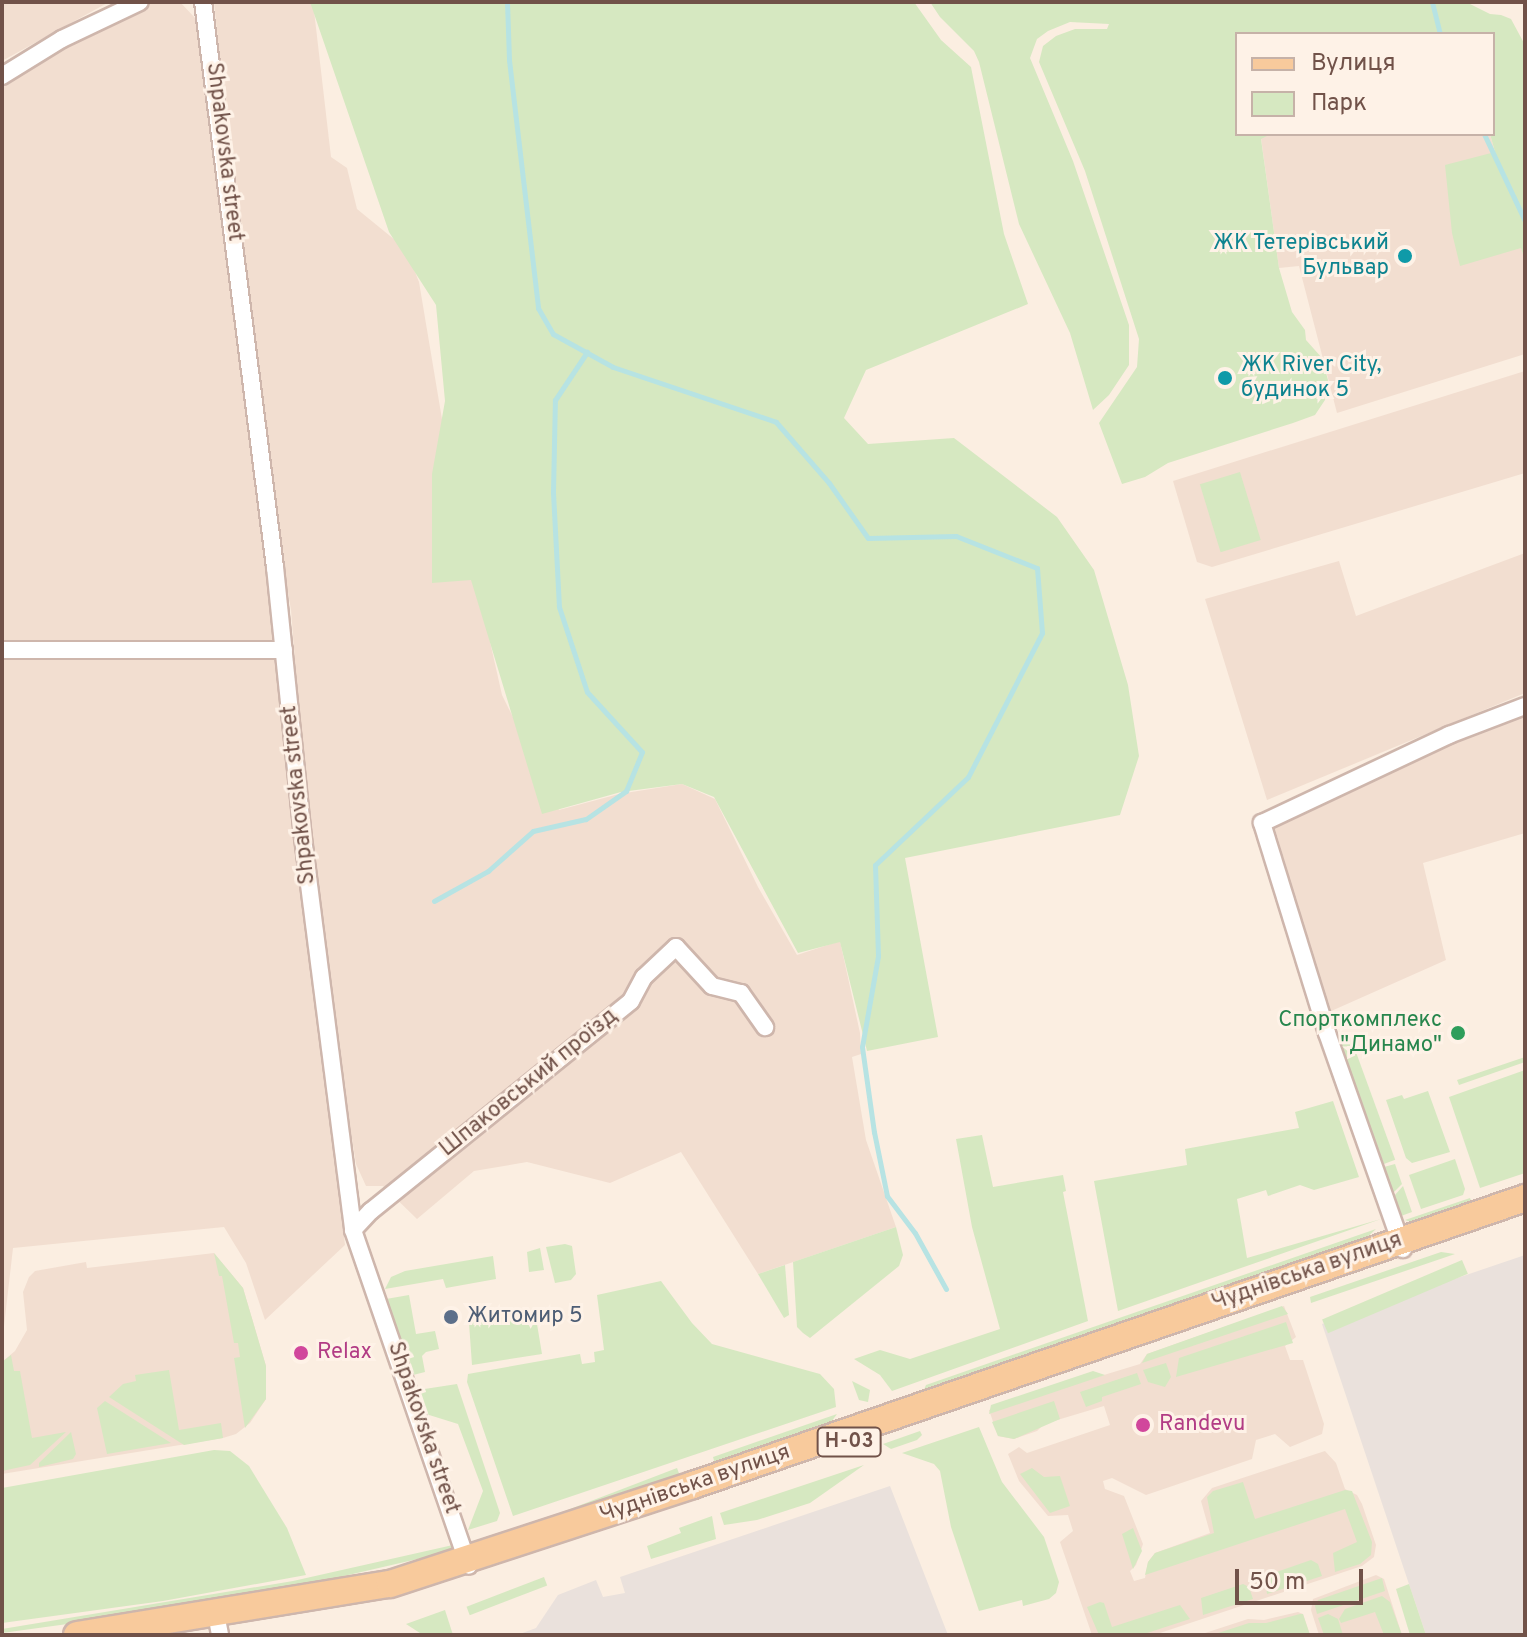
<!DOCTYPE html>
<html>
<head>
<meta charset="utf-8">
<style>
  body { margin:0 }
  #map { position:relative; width:1527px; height:1637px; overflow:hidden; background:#fbeee1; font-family:Overpass,sans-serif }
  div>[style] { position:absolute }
  .residential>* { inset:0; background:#f2ded0 }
  .industrial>* { inset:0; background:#eae1dc }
  .green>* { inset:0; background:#d6e8c1; transform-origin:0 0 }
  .stream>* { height:5px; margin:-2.5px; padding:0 2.5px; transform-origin:2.5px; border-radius:2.5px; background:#b7e3e3 }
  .roads { filter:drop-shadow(2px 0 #ceb6ac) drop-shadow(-2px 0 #ceb6ac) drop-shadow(0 2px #ceb6ac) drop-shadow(0 -2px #ceb6ac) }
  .street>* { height:16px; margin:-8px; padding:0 8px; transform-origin:8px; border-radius:8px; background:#fff }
  .primary>* { height:26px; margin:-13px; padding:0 13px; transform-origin:13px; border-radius:13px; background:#f8ca9c }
  .dots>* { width:22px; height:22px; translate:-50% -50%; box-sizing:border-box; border:4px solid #fef2e7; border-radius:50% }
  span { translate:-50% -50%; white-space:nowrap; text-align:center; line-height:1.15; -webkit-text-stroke:6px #fef2e7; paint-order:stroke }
  .shield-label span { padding:2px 6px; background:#fef2e7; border:2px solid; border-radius:6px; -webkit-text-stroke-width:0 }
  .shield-label { font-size:20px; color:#715249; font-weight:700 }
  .street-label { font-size:22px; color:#715249 }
  .culture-label { font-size:22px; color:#0d838f }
  .right { translate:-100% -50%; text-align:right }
  .left { translate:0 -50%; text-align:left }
  .leisure-label { font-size:22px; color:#27864d }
  .service-label { font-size:22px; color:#4e5e75 }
  .hotel-label { font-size:22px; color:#b23c85 }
  .frame { position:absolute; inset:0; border:4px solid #715249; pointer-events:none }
  .legend { position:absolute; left:1235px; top:32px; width:260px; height:104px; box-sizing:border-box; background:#fef2e7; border:2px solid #c6b2a8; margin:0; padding:10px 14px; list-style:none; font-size:24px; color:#715249 }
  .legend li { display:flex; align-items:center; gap:16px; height:40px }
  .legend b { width:40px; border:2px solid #c6b2a8 }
  .scale { position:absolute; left:1235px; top:1569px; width:128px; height:36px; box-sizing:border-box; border:4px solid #715249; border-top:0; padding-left:10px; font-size:24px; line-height:28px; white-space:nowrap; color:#715249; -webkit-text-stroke:6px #fef2e7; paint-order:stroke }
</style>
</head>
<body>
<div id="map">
  <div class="residential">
    <div style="clip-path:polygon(2px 2px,109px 2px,2px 61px)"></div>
    <div style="clip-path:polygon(149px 2px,180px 2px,196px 19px,245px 383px,345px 1245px,265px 1320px,246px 1263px,224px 1227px,13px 1248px,2px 1344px,2px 83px,61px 47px)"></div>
    <div style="clip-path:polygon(214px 2px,313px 2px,331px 157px,347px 168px,357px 209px,406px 249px,419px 282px,448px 455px,502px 695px,559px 810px,619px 794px,682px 784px,715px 799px,758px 887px,797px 955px,840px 941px,860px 1033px,861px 1054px,852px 1057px,866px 1140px,896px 1227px,758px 1274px,681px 1152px,610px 1183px,527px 1162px,474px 1171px,417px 1219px,383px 1186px,366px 1186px,356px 1164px,318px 922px,296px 706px,298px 699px,291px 610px,265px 455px,269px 446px,263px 428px,232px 176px)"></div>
    <div style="clip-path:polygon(1271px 134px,1490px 134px,1525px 261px,1525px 354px,1337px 413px,1299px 266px,1279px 268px,1261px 138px)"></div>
    <div style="clip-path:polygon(1525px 371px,1525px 473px,1212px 567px,1197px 562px,1173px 481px)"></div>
    <div style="clip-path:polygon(1525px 553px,1525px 693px,1267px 800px,1205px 599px,1339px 561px,1356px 616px)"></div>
    <div style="clip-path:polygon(1525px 706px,1525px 833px,1423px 863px,1446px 960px,1329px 1012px,1272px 819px)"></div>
    <div style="clip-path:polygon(214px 1253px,243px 1288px,266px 1366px,266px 1399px,250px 1423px,236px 1434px,223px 1438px,2px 1474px,2px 1362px,15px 1351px,27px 1330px,23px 1292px,29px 1277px,35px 1271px,86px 1262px,87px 1268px)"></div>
    <div style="clip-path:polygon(1284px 1306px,1296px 1337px,1285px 1346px,1290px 1360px,1303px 1360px,1324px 1424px,1322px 1434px,1290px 1447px,1275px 1434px,1256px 1440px,1252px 1459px,1146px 1495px,1112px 1478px,1103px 1481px,1105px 1489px,1124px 1496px,1143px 1544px,1136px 1565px,1130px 1571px,1134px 1581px,1145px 1578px,1148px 1562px,1155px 1553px,1210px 1533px,1201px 1501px,1212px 1488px,1325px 1451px,1336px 1463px,1345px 1489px,1357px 1495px,1362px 1504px,1376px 1545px,1374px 1557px,1362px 1566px,1154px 1635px,1092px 1635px,1060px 1542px,1073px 1531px,1068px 1515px,1048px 1516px,1019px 1481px,1008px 1454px,1019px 1447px,1027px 1453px,1110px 1425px,1104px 1406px,1044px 1424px,1037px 1431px,1014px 1439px,998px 1436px,989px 1410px,1140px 1364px,1147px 1354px)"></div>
    <div style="clip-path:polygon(1376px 1575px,1384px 1579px,1402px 1635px,1319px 1635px,1311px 1610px,1313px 1599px)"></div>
    <div style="clip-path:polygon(1298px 1612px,1303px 1614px,1310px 1635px,1199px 1635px,1248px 1619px,1264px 1620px)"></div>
  </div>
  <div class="industrial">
    <div style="clip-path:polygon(1525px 1255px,1525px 1635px,1426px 1635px,1322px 1324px)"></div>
    <div style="clip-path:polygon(890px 1486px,948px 1635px,517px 1635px,536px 1628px,558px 1595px,596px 1580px,603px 1597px,625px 1593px,620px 1577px)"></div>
  </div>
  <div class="green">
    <div style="clip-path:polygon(310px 2px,914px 2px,941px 40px,971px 67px,1004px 234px,1028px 304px,866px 370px,844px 418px,868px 444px,954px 438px,1057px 517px,1094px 570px,1128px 685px,1139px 756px,1120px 815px,905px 858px,938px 1037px,867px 1051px,840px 942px,798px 953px,714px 797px,682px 784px,621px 792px,542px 814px,471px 580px,432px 583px,432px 474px,445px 401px,436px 305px,389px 232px)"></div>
    <div style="clip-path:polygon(930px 2px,1466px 2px,1490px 14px,1501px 15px,1511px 19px,1525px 45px,1525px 261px,1521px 248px,1460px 266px,1452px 233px,1445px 165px,1495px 152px,1490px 134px,1493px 134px,1493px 34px,1237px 34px,1237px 134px,1271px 134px,1261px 139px,1279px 268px,1292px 312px,1305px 330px,1306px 340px,1322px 358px,1328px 380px,1325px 400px,1315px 415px,1293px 423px,1168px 463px,1145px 477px,1122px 484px,1099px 423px,1137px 367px,1139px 339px,1085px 171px,1039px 62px,1043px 46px,1056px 36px,1075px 29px,1107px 29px,1109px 24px,1070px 22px,1048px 31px,1037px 39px,1030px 58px,1073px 161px,1129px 325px,1129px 365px,1109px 395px,1093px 410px,1070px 333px,1019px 224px,979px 62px,974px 51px,940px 17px)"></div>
    <div style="left:1240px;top:472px;width:71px;height:42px;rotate:73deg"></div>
    <div style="left:1349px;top:1033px;width:135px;height:12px;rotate:70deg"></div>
    <div style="clip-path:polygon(1525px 1057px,1525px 1062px,1459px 1085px,1457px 1080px)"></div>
    <div style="clip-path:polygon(1525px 1070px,1525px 1173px,1480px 1188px,1449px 1097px)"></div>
    <div style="clip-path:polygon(1428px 1091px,1450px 1152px,1412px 1163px,1406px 1158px,1386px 1100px,1402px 1095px,1404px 1099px)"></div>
    <div style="clip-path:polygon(1333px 1101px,1359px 1177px,1314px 1190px,1300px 1185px,1268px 1196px,1266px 1190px,1237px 1199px,1247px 1258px,1381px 1219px,1118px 1311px,1094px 1181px,1187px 1165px,1185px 1149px,1299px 1128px,1295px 1112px)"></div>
    <div style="clip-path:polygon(982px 1135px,993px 1187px,1063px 1175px,1066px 1191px,1063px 1192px,1088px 1321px,892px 1391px,880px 1375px,854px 1359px,880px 1350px,910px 1359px,1000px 1329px,972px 1227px,956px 1139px)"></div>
    <div style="clip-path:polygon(1455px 1159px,1465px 1189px,1463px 1195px,1421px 1209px,1409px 1175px)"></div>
    <div style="clip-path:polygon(1395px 1164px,1402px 1184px,1393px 1193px,1384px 1167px)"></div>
    <div style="clip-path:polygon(1403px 1186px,1412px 1212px,1401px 1216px,1394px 1196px)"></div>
    <div style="clip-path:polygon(1470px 1198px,1472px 1203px,1414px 1223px,1405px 1220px)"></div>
    <div style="clip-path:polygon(896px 1227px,903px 1255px,899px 1266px,810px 1338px,803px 1333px,797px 1327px,793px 1262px)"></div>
    <div style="clip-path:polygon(1376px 1229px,1363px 1241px,923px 1392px,926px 1385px)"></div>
    <div style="clip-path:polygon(565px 1244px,572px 1246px,576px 1274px,571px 1280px,555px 1283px,546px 1247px)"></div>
    <div style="clip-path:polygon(540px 1248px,544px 1270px,529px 1272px,527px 1252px)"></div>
    <div style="clip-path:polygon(1441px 1252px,1455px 1254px,1311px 1303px,1310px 1297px)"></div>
    <div style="clip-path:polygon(214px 1253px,243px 1288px,266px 1366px,266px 1399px,245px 1428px,234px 1358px,240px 1357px,238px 1343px,234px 1343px,222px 1276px,219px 1276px)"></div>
    <div style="clip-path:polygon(493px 1256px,496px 1279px,446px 1288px,443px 1279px,385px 1289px,391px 1277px,405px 1271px)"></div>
    <div style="left:1462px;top:1260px;width:15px;height:152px;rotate:67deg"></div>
    <div style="clip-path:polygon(785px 1265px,789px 1315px,784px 1318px,758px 1274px)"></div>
    <div style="clip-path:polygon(661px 1281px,692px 1323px,712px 1344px,820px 1374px,834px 1389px,836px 1407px,513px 1516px,467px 1382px,468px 1374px,580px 1354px,582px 1364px,595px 1362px,594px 1352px,604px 1350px,597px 1295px)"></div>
    <div style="clip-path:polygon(409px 1295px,416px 1334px,435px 1331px,439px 1349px,426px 1352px,422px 1356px,425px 1372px,413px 1375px,386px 1299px)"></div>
    <div style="clip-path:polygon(1282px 1306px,1288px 1314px,1142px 1363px,1147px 1354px)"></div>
    <div style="clip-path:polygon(539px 1311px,536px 1318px,542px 1354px,472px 1365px,469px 1323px)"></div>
    <div style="clip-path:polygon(1286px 1322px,1293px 1343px,1176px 1377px,1179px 1358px)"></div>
    <div style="clip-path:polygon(11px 1355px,14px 1371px,20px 1371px,32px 1438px,66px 1432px,30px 1465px,2px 1471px,2px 1362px)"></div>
    <div style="clip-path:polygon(1166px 1363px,1171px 1377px,1165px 1387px,1148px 1382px,1143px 1370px)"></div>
    <div style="clip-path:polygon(169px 1370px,179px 1430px,221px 1423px,223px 1438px,184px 1445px,109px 1397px,123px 1384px,136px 1381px,135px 1375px)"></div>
    <div style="clip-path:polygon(1093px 1371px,1105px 1375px,989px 1414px,991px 1405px)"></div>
    <div style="clip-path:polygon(1137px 1373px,1141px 1384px,1102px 1397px,1102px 1401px,1086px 1407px,1080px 1392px)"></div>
    <div style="clip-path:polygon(852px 1381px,870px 1390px,868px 1402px,859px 1400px)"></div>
    <div style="clip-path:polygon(457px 1384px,500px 1513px,497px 1521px,468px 1530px,483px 1491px,458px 1424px,426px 1414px,418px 1390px)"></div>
    <div style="clip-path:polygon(105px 1401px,171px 1443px,107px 1454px,97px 1408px)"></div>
    <div style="clip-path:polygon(1054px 1401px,1060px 1419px,1014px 1439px,998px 1436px,992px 1422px)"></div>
    <div style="clip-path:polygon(837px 1414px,829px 1425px,715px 1464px,713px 1457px)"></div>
    <div style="clip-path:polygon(979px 1427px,1002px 1482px,1044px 1537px,1059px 1582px,1056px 1593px,1049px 1599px,1023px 1606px,1022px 1600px,979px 1611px,951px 1527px,940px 1471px,934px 1464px,902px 1453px)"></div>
    <div style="clip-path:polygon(920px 1431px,922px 1435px,917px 1440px,891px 1449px,883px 1444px)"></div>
    <div style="clip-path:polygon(71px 1432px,76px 1454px,73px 1459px,39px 1467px,39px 1463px)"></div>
    <div style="clip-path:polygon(214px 1450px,230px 1451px,249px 1466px,287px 1528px,306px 1575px,163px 1601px,2px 1623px,2px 1488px)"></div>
    <div style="clip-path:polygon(864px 1465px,810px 1503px,757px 1520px,724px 1525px,720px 1513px)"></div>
    <div style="left:677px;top:1468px;width:9px;height:187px;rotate:69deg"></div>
    <div style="clip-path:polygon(1032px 1468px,1044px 1477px,1060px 1476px,1070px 1506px,1050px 1513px,1020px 1474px)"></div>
    <div style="clip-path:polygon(1243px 1482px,1255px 1519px,1345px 1490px,1352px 1491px,1372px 1542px,1371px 1555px,1360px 1564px,1335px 1572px,1333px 1553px,1357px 1542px,1345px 1509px,1145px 1575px,1148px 1562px,1155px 1553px,1214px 1533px,1207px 1497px,1213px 1491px)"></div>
    <div style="clip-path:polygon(712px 1516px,716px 1539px,651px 1559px,647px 1546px,681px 1533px,679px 1528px)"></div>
    <div style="clip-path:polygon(1133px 1528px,1142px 1551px,1133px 1569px,1122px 1534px)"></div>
    <div style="clip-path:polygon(453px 1545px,448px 1552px,305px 1585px,184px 1608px,2px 1633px,2px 1629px,293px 1581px)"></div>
    <div style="clip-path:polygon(1311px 1560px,1318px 1564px,1322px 1576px,1267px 1594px,1265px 1576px)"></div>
    <div style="left:544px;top:1577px;width:9px;height:83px;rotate:69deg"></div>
    <div style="clip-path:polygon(1382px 1578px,1385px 1591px,1317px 1614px,1315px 1606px,1318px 1600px)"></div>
    <div style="clip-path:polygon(1243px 1584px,1249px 1587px,1253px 1599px,1203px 1615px,1201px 1598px)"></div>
    <div style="clip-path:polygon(1409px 1584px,1426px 1635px,1410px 1635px,1396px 1589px)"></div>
    <div style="clip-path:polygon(1382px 1596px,1390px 1602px,1402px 1635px,1384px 1635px,1375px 1612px,1341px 1623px,1339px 1619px,1345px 1609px)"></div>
    <div style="clip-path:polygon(1100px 1602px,1104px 1603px,1112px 1627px,1180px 1605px,1190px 1619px,1141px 1635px,1099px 1635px,1087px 1607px)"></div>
    <div style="clip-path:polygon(445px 1610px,453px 1635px,423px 1635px,406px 1624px)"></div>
    <div style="clip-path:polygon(1300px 1614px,1303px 1614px,1310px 1635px,1212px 1635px,1249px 1623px,1266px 1623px)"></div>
    <div style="clip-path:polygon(1328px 1614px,1338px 1619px,1343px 1635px,1324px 1635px,1318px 1618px)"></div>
  </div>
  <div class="stream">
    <div style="left:507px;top:2px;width:58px;rotate:88deg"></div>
    <div style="left:509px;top:60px;width:250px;rotate:83.3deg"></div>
    <div style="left:538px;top:308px;width:30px;rotate:60deg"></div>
    <div style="left:553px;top:334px;width:68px;rotate:28.8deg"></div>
    <div style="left:613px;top:367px;width:172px;rotate:18.6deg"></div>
    <div style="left:776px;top:422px;width:81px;rotate:49deg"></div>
    <div style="left:829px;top:483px;width:67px;rotate:54.7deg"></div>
    <div style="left:868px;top:538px;width:88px;rotate:-1.3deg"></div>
    <div style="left:956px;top:536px;width:87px;rotate:21.6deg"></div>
    <div style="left:1037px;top:568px;width:65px;rotate:85.6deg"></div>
    <div style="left:1042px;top:633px;width:162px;rotate:117.2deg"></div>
    <div style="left:968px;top:777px;width:128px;rotate:136.6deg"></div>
    <div style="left:875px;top:865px;width:91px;rotate:88.1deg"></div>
    <div style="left:878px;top:956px;width:92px;rotate:100deg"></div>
    <div style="left:862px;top:1047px;width:86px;rotate:82deg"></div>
    <div style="left:874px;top:1132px;width:65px;rotate:78.5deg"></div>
    <div style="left:887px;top:1196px;width:46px;rotate:52.9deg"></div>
    <div style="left:915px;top:1233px;width:64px;rotate:61deg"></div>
    <div style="left:1432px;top:2px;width:33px;rotate:76deg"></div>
    <div style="left:1484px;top:134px;width:96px;rotate:64.8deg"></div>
    <div style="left:434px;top:901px;width:62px;rotate:-29.1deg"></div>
    <div style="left:488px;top:871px;width:60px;rotate:-41.6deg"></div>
    <div style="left:533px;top:831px;width:54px;rotate:-12.8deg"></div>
    <div style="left:586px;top:819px;width:49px;rotate:-35deg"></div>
    <div style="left:626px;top:791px;width:42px;rotate:-67.7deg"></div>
    <div style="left:642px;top:752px;width:81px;rotate:-132.5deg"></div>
    <div style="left:587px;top:692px;width:89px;rotate:-108.2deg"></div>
    <div style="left:559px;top:607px;width:115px;rotate:-93deg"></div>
    <div style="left:553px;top:492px;width:92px;rotate:-88.8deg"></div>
    <div style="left:555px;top:400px;width:58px;rotate:-56.3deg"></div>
  </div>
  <div class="roads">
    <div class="street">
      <div style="left:203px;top:2px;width:570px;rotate:82.74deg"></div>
      <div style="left:275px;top:567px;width:272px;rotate:84.1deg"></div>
      <div style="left:303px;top:838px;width:395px;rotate:82.7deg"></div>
      <div style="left:353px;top:1230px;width:355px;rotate:71deg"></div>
      <div style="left:2px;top:76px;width:70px;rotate:-31.7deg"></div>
      <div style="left:62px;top:39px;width:86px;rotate:-25.4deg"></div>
      <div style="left:2px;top:650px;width:282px"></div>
      <div style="left:353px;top:1230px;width:26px;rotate:-47deg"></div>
      <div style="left:371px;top:1211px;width:334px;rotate:-38.9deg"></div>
      <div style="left:631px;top:1001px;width:27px;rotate:-62deg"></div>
      <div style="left:644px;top:977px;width:44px;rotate:-43.2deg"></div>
      <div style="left:676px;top:947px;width:53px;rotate:47.3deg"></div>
      <div style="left:712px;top:986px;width:30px;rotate:14deg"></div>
      <div style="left:741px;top:993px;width:42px;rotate:54.8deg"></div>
      <div style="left:1403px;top:1249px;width:229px;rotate:-109.4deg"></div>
      <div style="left:1327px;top:1033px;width:220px;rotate:-107.2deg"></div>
      <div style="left:1262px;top:823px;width:207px;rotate:-25.2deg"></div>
      <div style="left:1449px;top:735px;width:81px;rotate:-20.9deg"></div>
      <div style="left:216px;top:1614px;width:21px;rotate:79deg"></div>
    </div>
    <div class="primary">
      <div style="left:77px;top:1635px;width:317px;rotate:-9.3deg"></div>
      <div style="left:390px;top:1584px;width:319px;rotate:-18.1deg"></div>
      <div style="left:693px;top:1485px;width:880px;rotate:-19.03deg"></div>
    </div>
  </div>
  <div class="dots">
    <div style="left:1405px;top:256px;background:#0f9aa8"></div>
    <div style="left:1225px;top:378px;background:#0f9aa8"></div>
    <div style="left:1458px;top:1033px;background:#2e9e5b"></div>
    <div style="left:451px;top:1317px;background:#5c6f8a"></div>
    <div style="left:301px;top:1353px;background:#d1479c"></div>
    <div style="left:1143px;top:1425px;background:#d1479c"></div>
  </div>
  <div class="shield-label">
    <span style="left:849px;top:1442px">Н-03</span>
  </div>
  <div class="street-label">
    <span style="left:224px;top:152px;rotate:83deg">Shpakovska street</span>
    <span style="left:299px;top:795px;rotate:-96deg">Shpakovska street</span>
    <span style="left:529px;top:1083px;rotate:-39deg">Шпаковський проїзд</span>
    <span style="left:1307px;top:1272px;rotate:-19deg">Чуднівська вулиця</span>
    <span style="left:423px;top:1428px;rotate:71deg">Shpakovska street</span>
    <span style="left:695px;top:1484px;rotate:-19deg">Чуднівська вулиця</span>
  </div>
  <div class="culture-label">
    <span class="right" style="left:1389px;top:256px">ЖК Тетерівський<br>Бульвар</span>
    <span class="left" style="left:1241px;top:378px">ЖК River City,<br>будинок 5</span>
  </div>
  <div class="leisure-label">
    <span class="right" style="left:1442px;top:1033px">Спорткомплекс<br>"Динамо"</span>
  </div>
  <div class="service-label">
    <span class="left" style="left:467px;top:1317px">Житомир 5</span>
  </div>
  <div class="hotel-label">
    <span class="left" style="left:317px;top:1353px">Relax</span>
    <span class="left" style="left:1159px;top:1425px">Randevu</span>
  </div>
  <div class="frame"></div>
  <ul class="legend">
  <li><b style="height:10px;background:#f8ca9c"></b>Вулиця</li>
  <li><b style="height:22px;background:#d6e8c1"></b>Парк</li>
  </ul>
  <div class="scale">50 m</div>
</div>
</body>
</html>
